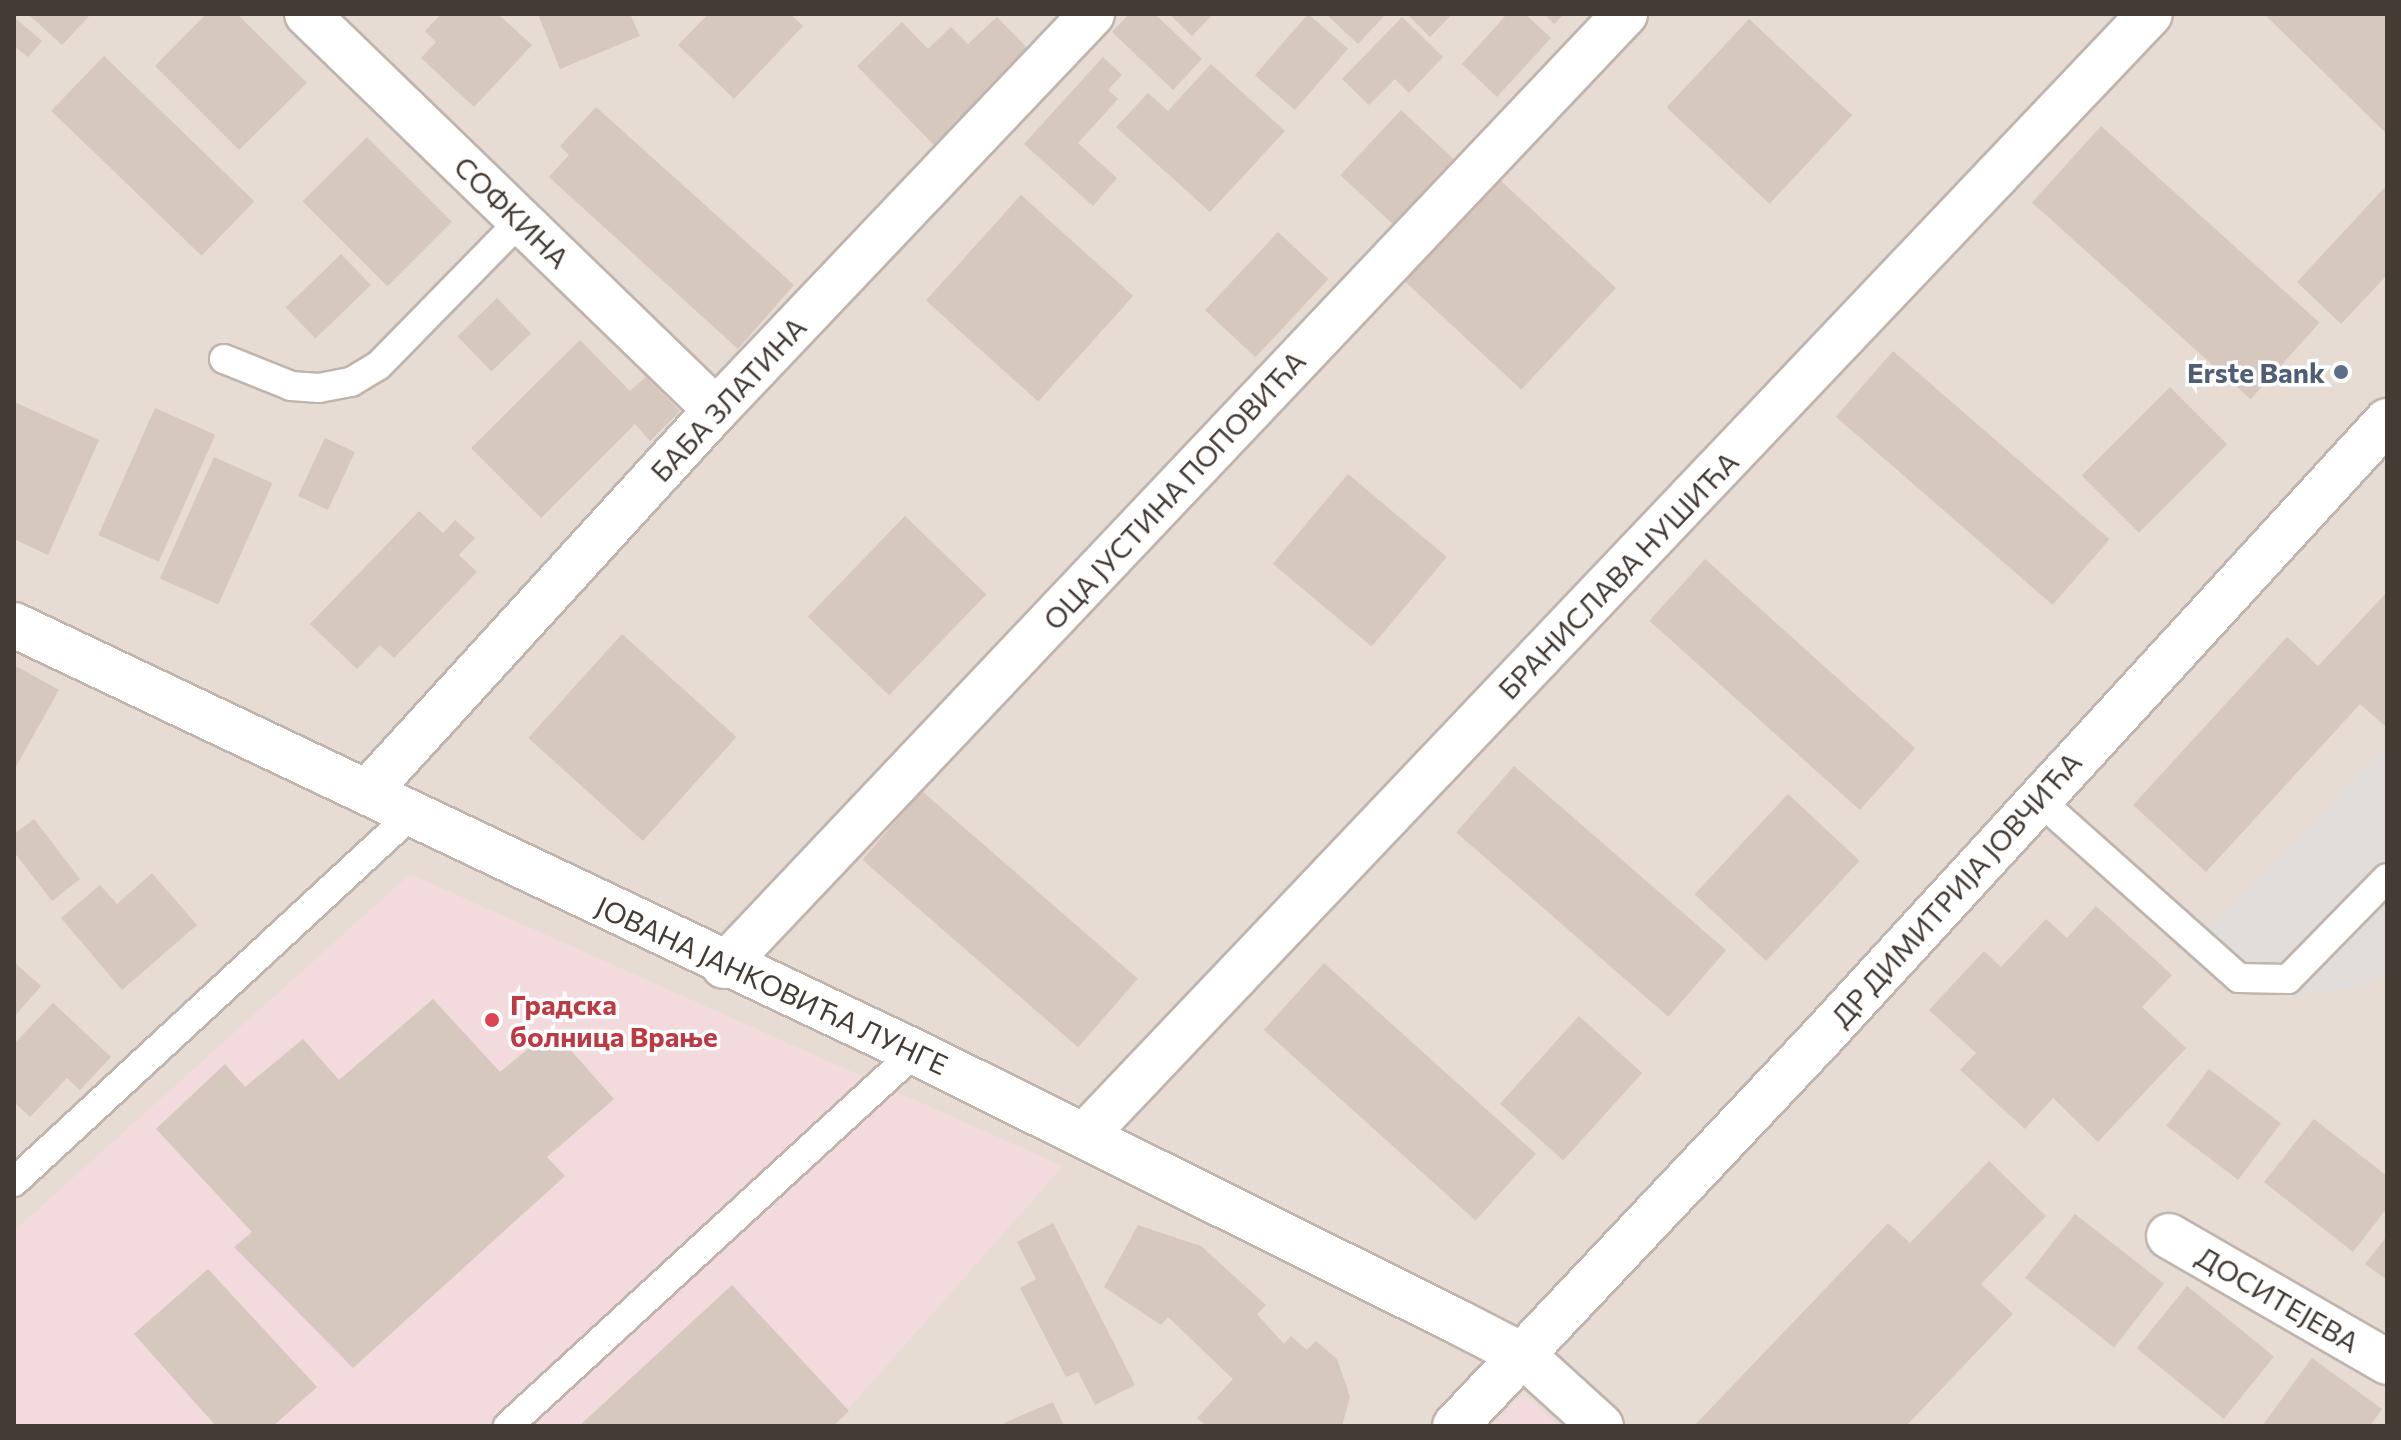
<!DOCTYPE html>
<html>
<head>
<meta charset="utf-8">
<style>
  body { margin:0 }
  #map { position:relative; width:2401px; height:1440px; overflow:hidden; background:#f2ece6; font-family:Commissioner,sans-serif }
  div>[style] { position:absolute }
  .residential>* { inset:0; background:#e6dcd4 }
  .medical>* { inset:0; background:#f3dadc }
  .parking>* { inset:0; background:#e0dddb }
  .building>* { inset:0; background:#d6c7bf; transform-origin:0 0 }
  .roads { filter:drop-shadow(2px 0 #c0b4ac) drop-shadow(-2px 0 #c0b4ac) drop-shadow(0 2px #c0b4ac) drop-shadow(0 -2px #c0b4ac) }
  .lane>* { height:28px; margin:-14px; padding:0 14px; transform-origin:14px; border-radius:14px; background:#fff }
  .street>* { height:44px; margin:-22px; padding:0 22px; transform-origin:22px; border-radius:22px; background:#fff }
  .dots>* { width:22px; height:22px; translate:-50% -50%; box-sizing:border-box; border:4px solid #fff; border-radius:50% }
  span { translate:-50% -50%; white-space:nowrap; text-align:center; line-height:1.15; -webkit-text-stroke:7px #fff; paint-order:stroke }
  .street-label { font-size:28px; color:#453b35 }
  .service-label { font-size:28px; color:#4e5e75; font-weight:700 }
  .right { translate:-100% -50%; text-align:right }
  .health-label { font-size:28px; color:#be3a42; font-weight:700 }
  .left { translate:0 -50%; text-align:left }
  .frame { position:absolute; inset:0; border:16px solid #453b35; pointer-events:none }
</style>
</head>
<body>
<div id="map">
  <div class="residential">
    <div style="clip-path:polygon(14px 14px,2387px 14px,2387px 1426px,1558px 1426px,1524px 1394px,1492px 1426px,833px 1426px,14px 1231px)"></div>
  </div>
  <div class="medical">
    <div style="clip-path:polygon(410px 874px,1063px 1166px,833px 1426px,14px 1426px,14px 1231px)"></div>
    <div style="clip-path:polygon(1524px 1394px,1558px 1426px,1492px 1426px)"></div>
  </div>
  <div class="parking">
    <div style="clip-path:polygon(2387px 747px,2387px 973px,2360px 987px,2289px 996px,2239px 978px,2197px 944px)"></div>
  </div>
  <div class="building">
    <div style="clip-path:polygon(28px 14px,91px 14px,62px 45px)"></div>
    <div style="clip-path:polygon(206px 14px,237px 14px,307px 83px,239px 150px,155px 66px)"></div>
    <div style="clip-path:polygon(441px 14px,498px 14px,532px 45px,474px 107px,421px 58px,436px 42px,425px 31px)"></div>
    <div style="clip-path:polygon(538px 14px,630px 14px,640px 36px,560px 69px)"></div>
    <div style="clip-path:polygon(708px 14px,790px 14px,803px 26px,734px 99px,678px 45px)"></div>
    <div style="clip-path:polygon(1129px 14px,1155px 14px,1202px 59px,1173px 90px,1112px 32px)"></div>
    <div style="clip-path:polygon(1169px 14px,1213px 14px,1192px 36px)"></div>
    <div style="left:1308px;top:14px;width:53px;height:81px;rotate:41deg"></div>
    <div style="clip-path:polygon(1326px 14px,1386px 14px,1358px 44px)"></div>
    <div style="clip-path:polygon(1407px 14px,1452px 14px,1430px 37px)"></div>
    <div style="clip-path:polygon(1507px 14px,1525px 14px,1551px 38px,1497px 97px,1462px 64px)"></div>
    <div style="clip-path:polygon(1544px 14px,1564px 14px,1554px 24px)"></div>
    <div style="clip-path:polygon(2264px 14px,2387px 14px,2387px 134px)"></div>
    <div style="clip-path:polygon(14px 17px,42px 41px,28px 57px,14px 46px)"></div>
    <div style="clip-path:polygon(997px 17px,1031px 52px,934px 145px,857px 66px,902px 22px,928px 49px,951px 27px,968px 44px)"></div>
    <div style="clip-path:polygon(1402px 17px,1443px 57px,1409px 93px,1395px 79px,1369px 105px,1342px 79px)"></div>
    <div style="left:1749px;top:19px;width:141px;height:121px;rotate:43deg"></div>
    <div style="left:104px;top:56px;width:209px;height:76px;rotate:44deg"></div>
    <div style="clip-path:polygon(1103px 57px,1122px 75px,1108px 90px,1118px 99px,1078px 143px,1117px 178px,1093px 206px,1024px 144px)"></div>
    <div style="clip-path:polygon(1211px 64px,1285px 131px,1210px 212px,1116px 127px,1148px 93px,1168px 111px)"></div>
    <div style="clip-path:polygon(596px 107px,794px 285px,738px 349px,549px 177px,569px 155px,560px 146px)"></div>
    <div style="left:1401px;top:110px;width:76px;height:89px;rotate:43deg"></div>
    <div style="left:2101px;top:126px;width:294px;height:103px;rotate:42deg"></div>
    <div style="left:367px;top:137px;width:120px;height:91px;rotate:45deg"></div>
    <div style="left:1499px;top:179px;width:160px;height:139px;rotate:43deg"></div>
    <div style="clip-path:polygon(2387px 185px,2387px 275px,2341px 324px,2297px 282px)"></div>
    <div style="left:1021px;top:195px;width:151px;height:142px;rotate:42deg"></div>
    <div style="left:1278px;top:232px;width:69px;height:107px;rotate:43deg"></div>
    <div style="left:341px;top:254px;width:43px;height:77px;rotate:46deg"></div>
    <div style="left:497px;top:298px;width:49px;height:55px;rotate:46deg"></div>
    <div style="clip-path:polygon(580px 340px,630px 391px,646px 377px,680px 411px,650px 441px,635px 424px,541px 518px,471px 448px)"></div>
    <div style="left:1893px;top:351px;width:287px;height:87px;rotate:41deg"></div>
    <div style="left:2170px;top:387px;width:81px;height:125px;rotate:45deg"></div>
    <div style="clip-path:polygon(14px 402px,99px 440px,48px 555px,14px 539px)"></div>
    <div style="left:155px;top:408px;width:66px;height:139px;rotate:24deg"></div>
    <div style="left:325px;top:438px;width:33px;height:64px;rotate:25deg"></div>
    <div style="left:214px;top:457px;width:64px;height:133px;rotate:24deg"></div>
    <div style="left:1348px;top:474px;width:129px;height:117px;rotate:40deg"></div>
    <div style="clip-path:polygon(419px 511px,443px 533px,455px 520px,475px 538px,459px 555px,477px 572px,394px 658px,380px 645px,357px 669px,310px 624px)"></div>
    <div style="left:905px;top:516px;width:113px;height:140px;rotate:44deg"></div>
    <div style="left:1705px;top:559px;width:283px;height:83px;rotate:42deg"></div>
    <div style="clip-path:polygon(2387px 592px,2387px 728px,2360px 704px,2206px 872px,2133px 805px,2287px 637px,2318px 666px)"></div>
    <div style="left:622px;top:634px;width:154px;height:140px;rotate:42deg"></div>
    <div style="clip-path:polygon(14px 665px,59px 690px,14px 770px)"></div>
    <div style="left:1514px;top:766px;width:281px;height:88px;rotate:41deg"></div>
    <div style="left:922px;top:791px;width:286px;height:91px;rotate:41deg"></div>
    <div style="left:1788px;top:794px;width:98px;height:137px;rotate:43deg"></div>
    <div style="clip-path:polygon(34px 819px,80px 879px,52px 901px,14px 852px,14px 834px)"></div>
    <div style="clip-path:polygon(152px 873px,197px 925px,122px 990px,61px 918px,100px 885px,117px 904px)"></div>
    <div style="clip-path:polygon(2096px 906px,2172px 975px,2142px 1007px,2186px 1048px,2098px 1142px,2053px 1098px,2025px 1129px,1960px 1070px,1976px 1053px,1929px 1010px,1984px 951px,2001px 967px,2046px 919px,2067px 938px)"></div>
    <div style="clip-path:polygon(14px 962px,41px 986px,14px 1017px)"></div>
    <div style="left:1324px;top:963px;width:285px;height:90px;rotate:42deg"></div>
    <div style="clip-path:polygon(433px 999px,500px 1072px,552px 1029px,614px 1099px,547px 1157px,565px 1176px,353px 1368px,234px 1247px,252px 1232px,156px 1129px,225px 1064px,245px 1087px,303px 1039px,339px 1080px)"></div>
    <div style="clip-path:polygon(53px 1003px,111px 1057px,80px 1090px,67px 1078px,30px 1117px,14px 1102px,14px 1044px)"></div>
    <div style="left:1579px;top:1016px;width:85px;height:118px;rotate:42deg"></div>
    <div style="left:2209px;top:1069px;width:90px;height:71px;rotate:37deg"></div>
    <div style="clip-path:polygon(2314px 1119px,2387px 1176px,2387px 1208px,2353px 1252px,2264px 1182px)"></div>
    <div style="clip-path:polygon(1989px 1161px,2046px 1216px,1981px 1284px,2013px 1314px,1906px 1426px,1694px 1426px,1888px 1223px,1910px 1243px)"></div>
    <div style="left:2075px;top:1214px;width:113px;height:81px;rotate:38deg"></div>
    <div style="clip-path:polygon(1053px 1223px,1135px 1385px,1095px 1405px,1078px 1372px,1066px 1377px,1020px 1288px,1036px 1279px,1017px 1242px)"></div>
    <div style="clip-path:polygon(1138px 1225px,1201px 1246px,1266px 1305px,1257px 1314px,1284px 1344px,1291px 1336px,1307px 1350px,1316px 1341px,1337px 1359px,1350px 1397px,1342px 1426px,1206px 1426px,1197px 1418px,1233px 1379px,1168px 1317px,1161px 1325px,1104px 1287px)"></div>
    <div style="clip-path:polygon(2387px 1236px,2387px 1280px,2365px 1264px)"></div>
    <div style="clip-path:polygon(208px 1269px,317px 1387px,273px 1426px,216px 1426px,134px 1334px)"></div>
    <div style="clip-path:polygon(732px 1285px,849px 1411px,833px 1426px,579px 1426px)"></div>
    <div style="left:2187px;top:1286px;width:112px;height:80px;rotate:39deg"></div>
    <div style="clip-path:polygon(2312px 1358px,2382px 1409px,2370px 1426px,2262px 1426px)"></div>
    <div style="clip-path:polygon(1053px 1402px,1064px 1426px,1005px 1426px,1004px 1423px)"></div>
  </div>
  <div class="roads">
    <div class="lane">
      <div style="left:224px;top:359px;width:72px;rotate:21.9deg"></div>
      <div style="left:291px;top:386px;width:28px;rotate:4deg"></div>
      <div style="left:319px;top:388px;width:33px;rotate:-11deg"></div>
      <div style="left:351px;top:382px;width:31px;rotate:-31deg"></div>
      <div style="left:378px;top:366px;width:204px;rotate:-45.6deg"></div>
      <div style="left:2038px;top:799px;width:269px;rotate:41.7deg"></div>
      <div style="left:2239px;top:978px;width:49px;rotate:1.2deg"></div>
      <div style="left:2288px;top:979px;width:141px;rotate:-45.6deg"></div>
      <div style="left:14px;top:1182px;width:545px;rotate:-42.77deg"></div>
      <div style="left:508px;top:1426px;width:553px;rotate:-42.58deg"></div>
    </div>
    <div class="street">
      <div style="left:307px;top:14px;width:569px;rotate:44.07deg"></div>
      <div style="left:14px;top:625px;width:997px;rotate:25.36deg"></div>
      <div style="left:915px;top:1052px;width:609px;rotate:26.44deg"></div>
      <div style="left:1460px;top:1323px;width:72px;rotate:27.3deg"></div>
      <div style="left:1524px;top:1356px;width:104px;rotate:42.3deg"></div>
      <div style="left:370px;top:789px;width:513px;rotate:-47.61deg"></div>
      <div style="left:716px;top:410px;width:546px;rotate:-46.48deg"></div>
      <div style="left:724px;top:966px;width:1311px;rotate:-46.58deg"></div>
      <div style="left:1085px;top:1135px;width:1546px;rotate:-46.47deg"></div>
      <div style="left:2169px;top:1236px;width:252px;rotate:30deg"></div>
      <div style="left:1455px;top:1426px;width:535px;rotate:-46.67deg"></div>
      <div style="left:1822px;top:1037px;width:836px;rotate:-47.47deg"></div>
    </div>
  </div>
  <div class="dots">
    <div style="left:2341px;top:372px;background:#5c6f8a"></div>
    <div style="left:492px;top:1020px;background:#e0444e"></div>
  </div>
  <div class="street-label">
    <span style="left:512px;top:212px;rotate:44deg">СОФКИНА</span>
    <span style="left:728px;top:399px;rotate:-47deg">БАБА ЗЛАТИНА</span>
    <span style="left:1174px;top:490px;rotate:-47deg">ОЦА ЈУСТИНА ПОПОВИЋА</span>
    <span style="left:1618px;top:575px;rotate:-46deg">БРАНИСЛАВА НУШИЋА</span>
    <span style="left:1956px;top:889px;rotate:-48deg">ДР ДИМИТРИЈА ЈОВЧИЋА</span>
    <span style="left:772px;top:985px;rotate:25deg">ЈОВАНА ЈАНКОВИЋА ЛУНГЕ</span>
    <span style="left:2278px;top:1299px;rotate:30deg">ДОСИТЕЈЕВА</span>
  </div>
  <div class="service-label">
    <span class="right" style="left:2325px;top:372px">Erste Bank</span>
  </div>
  <div class="health-label">
    <span class="left" style="left:510px;top:1020px">Градска<br>болница Врање</span>
  </div>
  <div class="frame"></div>
</div>
</body>
</html>
